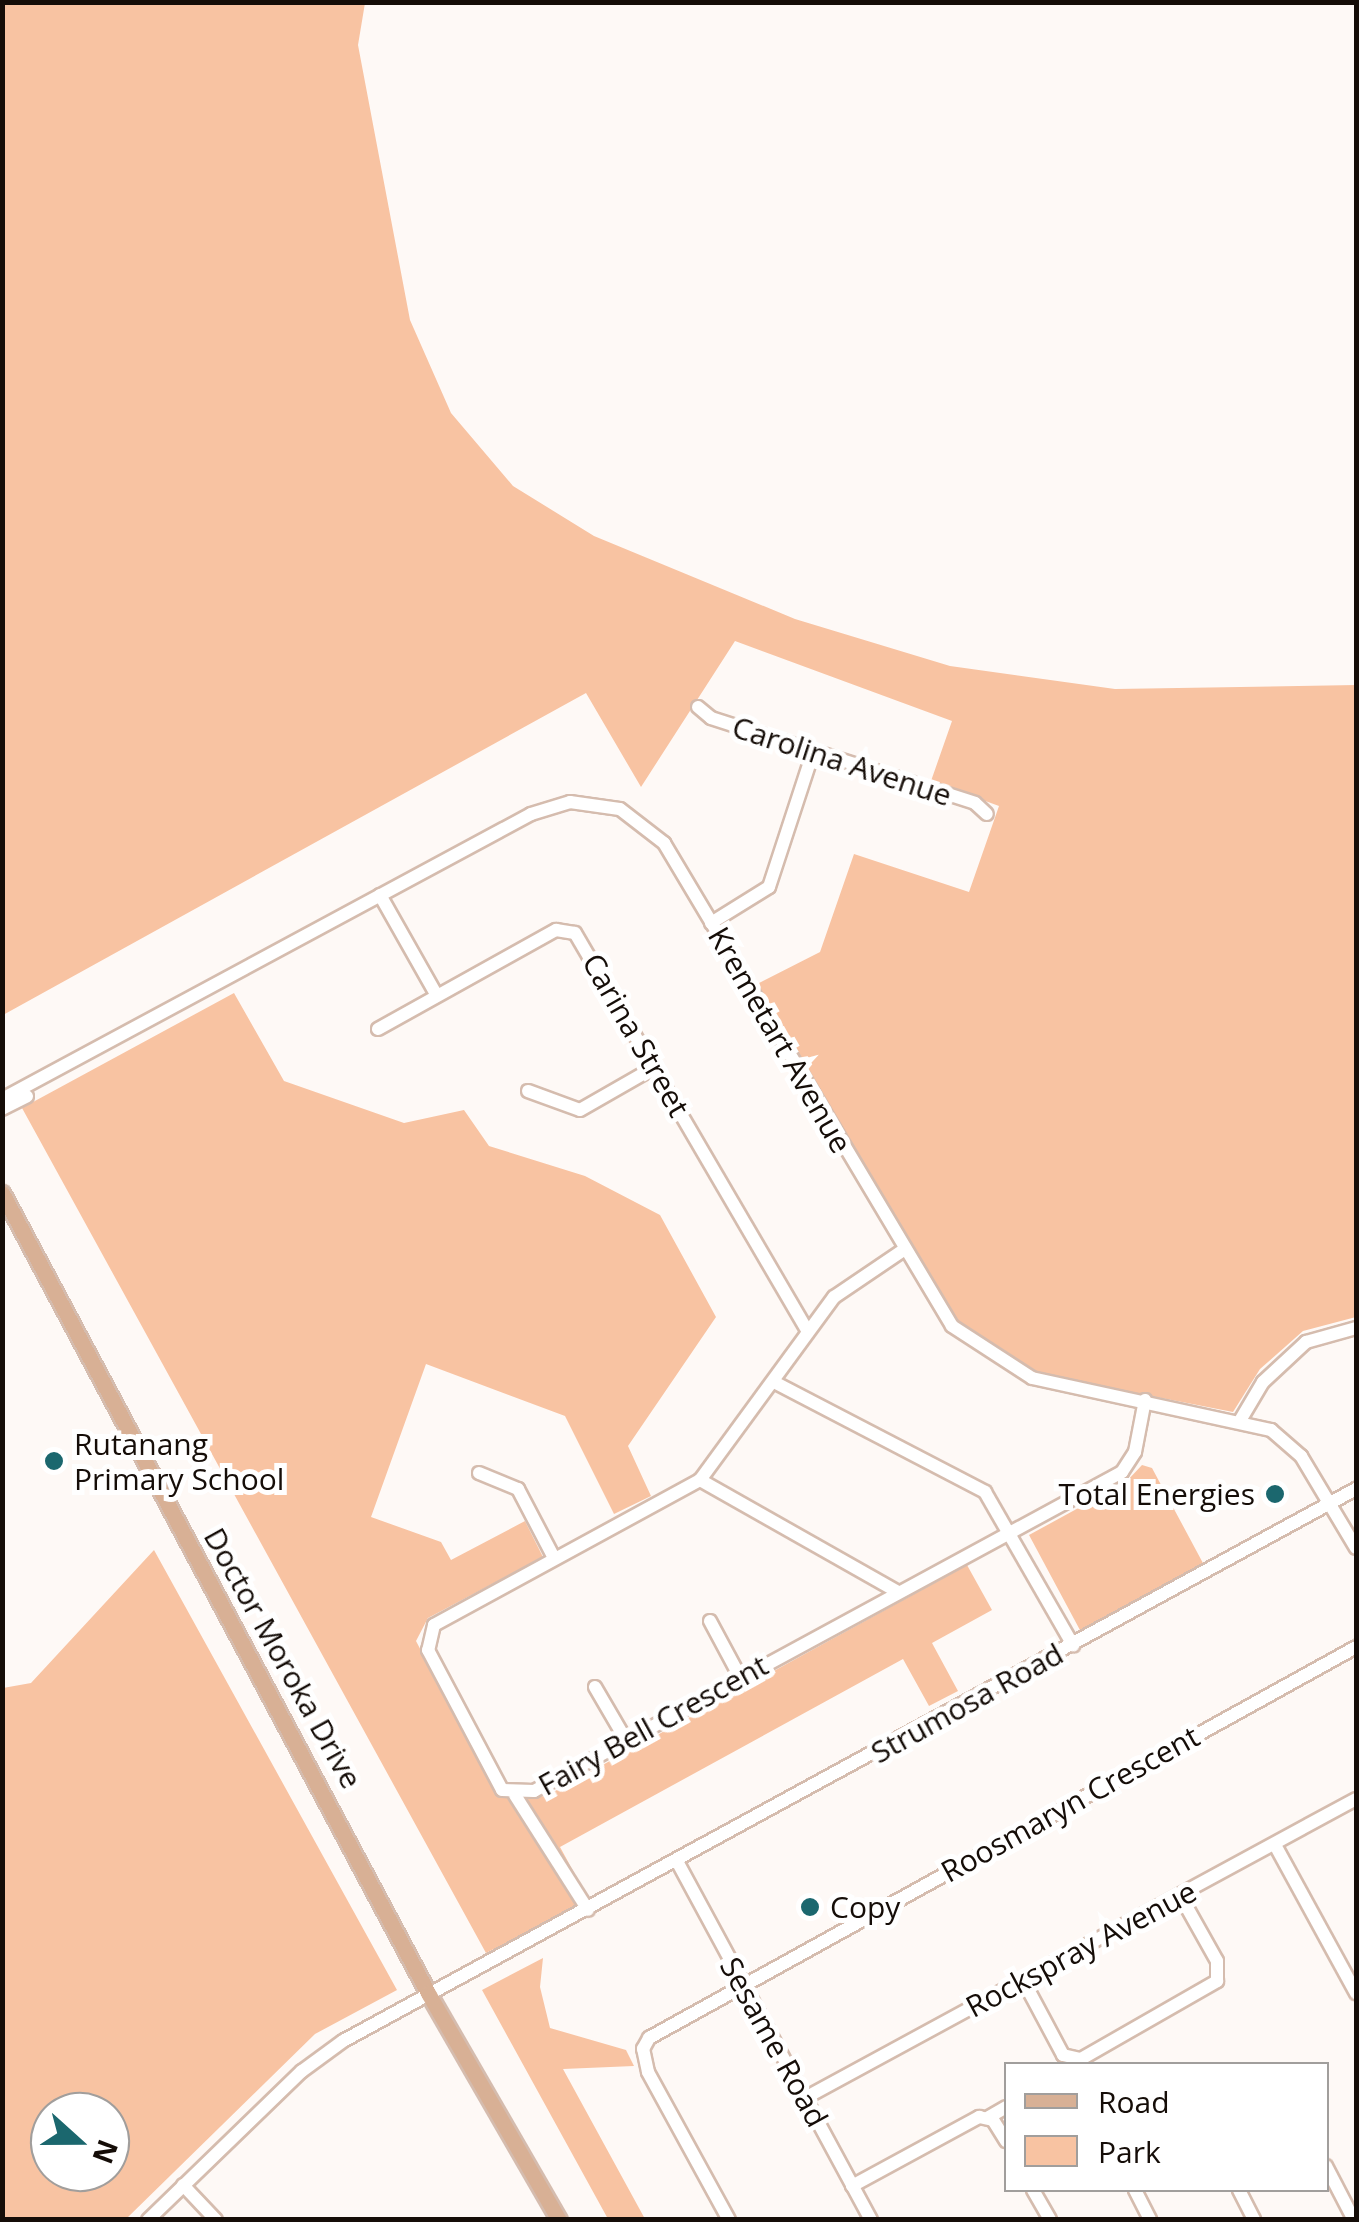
<!DOCTYPE html>
<html>
<head>
<meta charset="utf-8">
<style>
  body { margin:0 }
  #map { position:relative; width:1359px; height:2222px; overflow:hidden; background:#fef9f6; font-family:"Open Sans",sans-serif }
  div>[style] { position:absolute }
  .green>* { inset:0; background:#f8c3a2 }
  .roads { filter:drop-shadow(2px 0 #d5bcae) drop-shadow(-2px 0 #d5bcae) drop-shadow(0 2px #d5bcae) drop-shadow(0 -2px #d5bcae) }
  .minor>* { height:12px; margin:-6px; padding:0 6px; transform-origin:6px; border-radius:6px; background:#fff }
  .major>* { height:15px; margin:-7.5px; padding:0 7.5px; transform-origin:7.5px; border-radius:7.5px; background:#d8b095 }
  .dots>* { width:28px; height:28px; translate:-50% -50%; box-sizing:border-box; border:5px solid #fff; border-radius:50% }
  span { translate:-50% -50%; white-space:nowrap; text-align:center; line-height:1.15; -webkit-text-stroke:10px #fff; paint-order:stroke }
  .street-label { font-size:30px; color:#150d08 }
  .poi-label { font-size:30px; color:#150d08 }
  .left { translate:0 -50%; text-align:left }
  .right { translate:-100% -50%; text-align:right }
  .frame { position:absolute; inset:0; border:5px solid #150d08; pointer-events:none }
  .legend { position:absolute; left:1004px; top:2062px; width:325px; height:130px; box-sizing:border-box; background:#fff; border:2px solid #a19e9c; margin:0; padding:12px 18px; list-style:none; font-size:30px; color:#150d08 }
  .legend li { display:flex; align-items:center; gap:20px; height:50px }
  .legend b { width:50px; border:2px solid #a19e9c }
  .north { position:absolute; left:30px; top:2092px; width:100px; height:100px; box-sizing:border-box; background:#fff; border:2px solid #a19e9c; border-radius:50%; rotate:111deg; font-size:28px; font-weight:700; line-height:40px; text-align:center; color:#150d08 }
  .north::after { content:''; display:block; margin:auto; width:35px; height:45px; background:#1b676e; clip-path:polygon(50% 0,100% 100%,50% 72%,0 100%) }
</style>
</head>
<body>
<div id="map">
  <div class="green">
    <div style="clip-path:polygon(3px 3px,365px 3px,358px 45px,410px 320px,451px 413px,513px 486px,594px 536px,795px 619px,950px 666px,1115px 689px,1356px 685px,1356px 1317px,1303px 1331px,1260px 1369px,1233px 1412px,1034px 1373px,955px 1320px,905px 1248px,757px 984px,820px 952px,854px 854px,969px 892px,999px 806px,931px 781px,952px 721px,735px 641px,641px 787px,586px 693px,3px 1015px)"></div>
    <div style="clip-path:polygon(234px 993px,284px 1081px,404px 1123px,464px 1110px,489px 1146px,585px 1176px,660px 1215px,716px 1317px,628px 1446px,651px 1496px,614px 1514px,565px 1416px,426px 1364px,371px 1517px,441px 1542px,451px 1560px,525px 1521px,543px 1557px,428px 1618px,416px 1641px,493px 1788px,508px 1798px,546px 1796px,967px 1565px,992px 1610px,932px 1643px,958px 1691px,929px 1706px,903px 1659px,560px 1847px,589px 1900px,486px 1953px,22px 1108px)"></div>
    <div style="clip-path:polygon(1142px 1465px,1152px 1468px,1204px 1565px,1081px 1632px,1029px 1535px,1126px 1482px)"></div>
    <div style="clip-path:polygon(evenodd,154px 1550px,397px 1990px,315px 2034px,126px 2219px,3px 2219px,3px 1688px,31px 1683px,154px 1550px,110px 2112px,110px 2172px,50px 2172px,50px 2112px,110px 2112px)"></div>
    <div style="clip-path:polygon(543px 1958px,540px 1987px,550px 2028px,626px 2050px,634px 2066px,563px 2069px,645px 2219px,608px 2219px,482px 1990px)"></div>
  </div>
  <div class="roads">
    <div class="minor">
      <div style="left:698px;top:707px;width:17px;rotate:40deg"></div>
      <div style="left:711px;top:718px;width:277px;rotate:17.8deg"></div>
      <div style="left:975px;top:803px;width:16px;rotate:43deg"></div>
      <div style="left:380px;top:895px;width:114px;rotate:60.5deg"></div>
      <div style="left:711px;top:923px;width:68px;rotate:-31.8deg"></div>
      <div style="left:769px;top:887px;width:142px;rotate:-71.9deg"></div>
      <div style="left:378px;top:1029px;width:204px;rotate:-29.1deg"></div>
      <div style="left:556px;top:930px;width:19px;rotate:9deg"></div>
      <div style="left:575px;top:933px;width:461px;rotate:59.7deg"></div>
      <div style="left:528px;top:1091px;width:55px;rotate:20.1deg"></div>
      <div style="left:580px;top:1110px;width:86px;rotate:-29.8deg"></div>
      <div style="left:2px;top:1099px;width:601px;rotate:-28.31deg"></div>
      <div style="left:531px;top:814px;width:41px;rotate:-17.1deg"></div>
      <div style="left:570px;top:802px;width:50px;rotate:8deg"></div>
      <div style="left:620px;top:809px;width:56px;rotate:37.7deg"></div>
      <div style="left:664px;top:843px;width:562px;rotate:59.19deg"></div>
      <div style="left:952px;top:1326px;width:95px;rotate:33deg"></div>
      <div style="left:1032px;top:1378px;width:245px;rotate:12.3deg"></div>
      <div style="left:1271px;top:1430px;width:40px;rotate:41deg"></div>
      <div style="left:1301px;top:1456px;width:107px;rotate:59.1deg"></div>
      <div style="left:2px;top:1109px;width:28px;rotate:-27deg"></div>
      <div style="left:902px;top:1251px;width:82px;rotate:145.9deg"></div>
      <div style="left:834px;top:1297px;width:227px;rotate:126.2deg"></div>
      <div style="left:700px;top:1480px;width:303px;rotate:151.4deg"></div>
      <div style="left:434px;top:1625px;width:26px;rotate:103deg"></div>
      <div style="left:428px;top:1650px;width:158px;rotate:62.1deg"></div>
      <div style="left:502px;top:1790px;width:32px;rotate:2deg"></div>
      <div style="left:534px;top:1791px;width:669px;rotate:-28.48deg"></div>
      <div style="left:1122px;top:1472px;width:24px;rotate:-57deg"></div>
      <div style="left:1135px;top:1452px;width:53px;rotate:-79.1deg"></div>
      <div style="left:774px;top:1382px;width:238px;rotate:27.5deg"></div>
      <div style="left:985px;top:1492px;width:177px;rotate:60.1deg"></div>
      <div style="left:1241px;top:1419px;width:43px;rotate:-59.3deg"></div>
      <div style="left:1263px;top:1382px;width:59px;rotate:-42.9deg"></div>
      <div style="left:1306px;top:1342px;width:52px;rotate:-15.6deg"></div>
      <div style="left:479px;top:1473px;width:42px;rotate:22.3deg"></div>
      <div style="left:518px;top:1489px;width:78px;rotate:62.4deg"></div>
      <div style="left:700px;top:1480px;width:227px;rotate:29.5deg"></div>
      <div style="left:710px;top:1621px;width:64px;rotate:61.8deg"></div>
      <div style="left:595px;top:1687px;width:61px;rotate:59.7deg"></div>
      <div style="left:515px;top:1795px;width:136px;rotate:57.6deg"></div>
      <div style="left:1275px;top:1845px;width:169px;rotate:61.3deg"></div>
      <div style="left:678px;top:1863px;width:406px;rotate:61.6deg"></div>
      <div style="left:1023px;top:1980px;width:85px;rotate:61.9deg"></div>
      <div style="left:1063px;top:2055px;width:18px;rotate:13deg"></div>
      <div style="left:1081px;top:2059px;width:157px;rotate:-29.8deg"></div>
      <div style="left:1217px;top:1981px;width:20px;rotate:-90deg"></div>
      <div style="left:1217px;top:1961px;width:76px;rotate:-119.3deg"></div>
      <div style="left:805px;top:2098px;width:627px;rotate:-28.49deg"></div>
      <div style="left:989px;top:2117px;width:20px;rotate:-30deg"></div>
      <div style="left:1326px;top:2166px;width:61px;rotate:62.6deg"></div>
      <div style="left:183px;top:2185px;width:48px;rotate:46.7deg"></div>
      <div style="left:852px;top:2186px;width:145px;rotate:-28.5deg"></div>
      <div style="left:979px;top:2117px;width:14px;rotate:12deg"></div>
      <div style="left:993px;top:2120px;width:25px;rotate:58deg"></div>
      <div style="left:1033px;top:2190px;width:34px;rotate:60deg"></div>
      <div style="left:1135px;top:2190px;width:34px;rotate:63deg"></div>
      <div style="left:1239px;top:2190px;width:34px;rotate:63deg"></div>
      <div style="left:148px;top:2220px;width:214px;rotate:-44.1deg"></div>
      <div style="left:302px;top:2071px;width:51px;rotate:-36.2deg"></div>
      <div style="left:343px;top:2041px;width:1154px;rotate:-28.59deg"></div>
      <div style="left:729px;top:2220px;width:169px;rotate:-118.7deg"></div>
      <div style="left:648px;top:2072px;width:24px;rotate:-102deg"></div>
      <div style="left:643px;top:2049px;width:13px;rotate:-61deg"></div>
      <div style="left:649px;top:2038px;width:808px;rotate:-28.94deg"></div>
    </div>
    <div class="major">
      <div style="left:2px;top:1193px;width:906px;rotate:61.96deg"></div>
      <div style="left:428px;top:1993px;width:262px;rotate:60deg"></div>
    </div>
  </div>
  <div class="dots">
    <div style="left:54px;top:1461px;background:#1b676e"></div>
    <div style="left:1275px;top:1494px;background:#1b676e"></div>
    <div style="left:810px;top:1907px;background:#1b676e"></div>
  </div>
  <div class="street-label">
    <span style="left:842px;top:761px;rotate:18deg">Carolina Avenue</span>
    <span style="left:636px;top:1035px;rotate:60deg">Carina Street</span>
    <span style="left:780px;top:1040px;rotate:60deg">Kremetart Avenue</span>
    <span style="left:283px;top:1658px;rotate:61deg">Doctor Moroka Drive</span>
    <span style="left:967px;top:1703px;rotate:-29deg">Strumosa Road</span>
    <span style="left:653px;top:1725px;rotate:-29deg">Fairy Bell Crescent</span>
    <span style="left:1070px;top:1804px;rotate:-29deg">Roosmaryn Crescent</span>
    <span style="left:1081px;top:1949px;rotate:-28deg">Rockspray Avenue</span>
    <span style="left:774px;top:2042px;rotate:61deg">Sesame Road</span>
  </div>
  <div class="poi-label">
    <span class="left" style="left:74px;top:1461px">Rutanang<br>Primary School</span>
    <span class="right" style="left:1255px;top:1494px">Total Energies</span>
    <span class="left" style="left:830px;top:1907px">Copy</span>
  </div>
  <div class="frame"></div>
  <ul class="legend">
  <li><b style="height:12px;background:#d8b095"></b>Road</li>
  <li><b style="height:28px;background:#f8c3a2"></b>Park</li>
  </ul>
  <div class="north">N</div>
</div>
</body>
</html>
